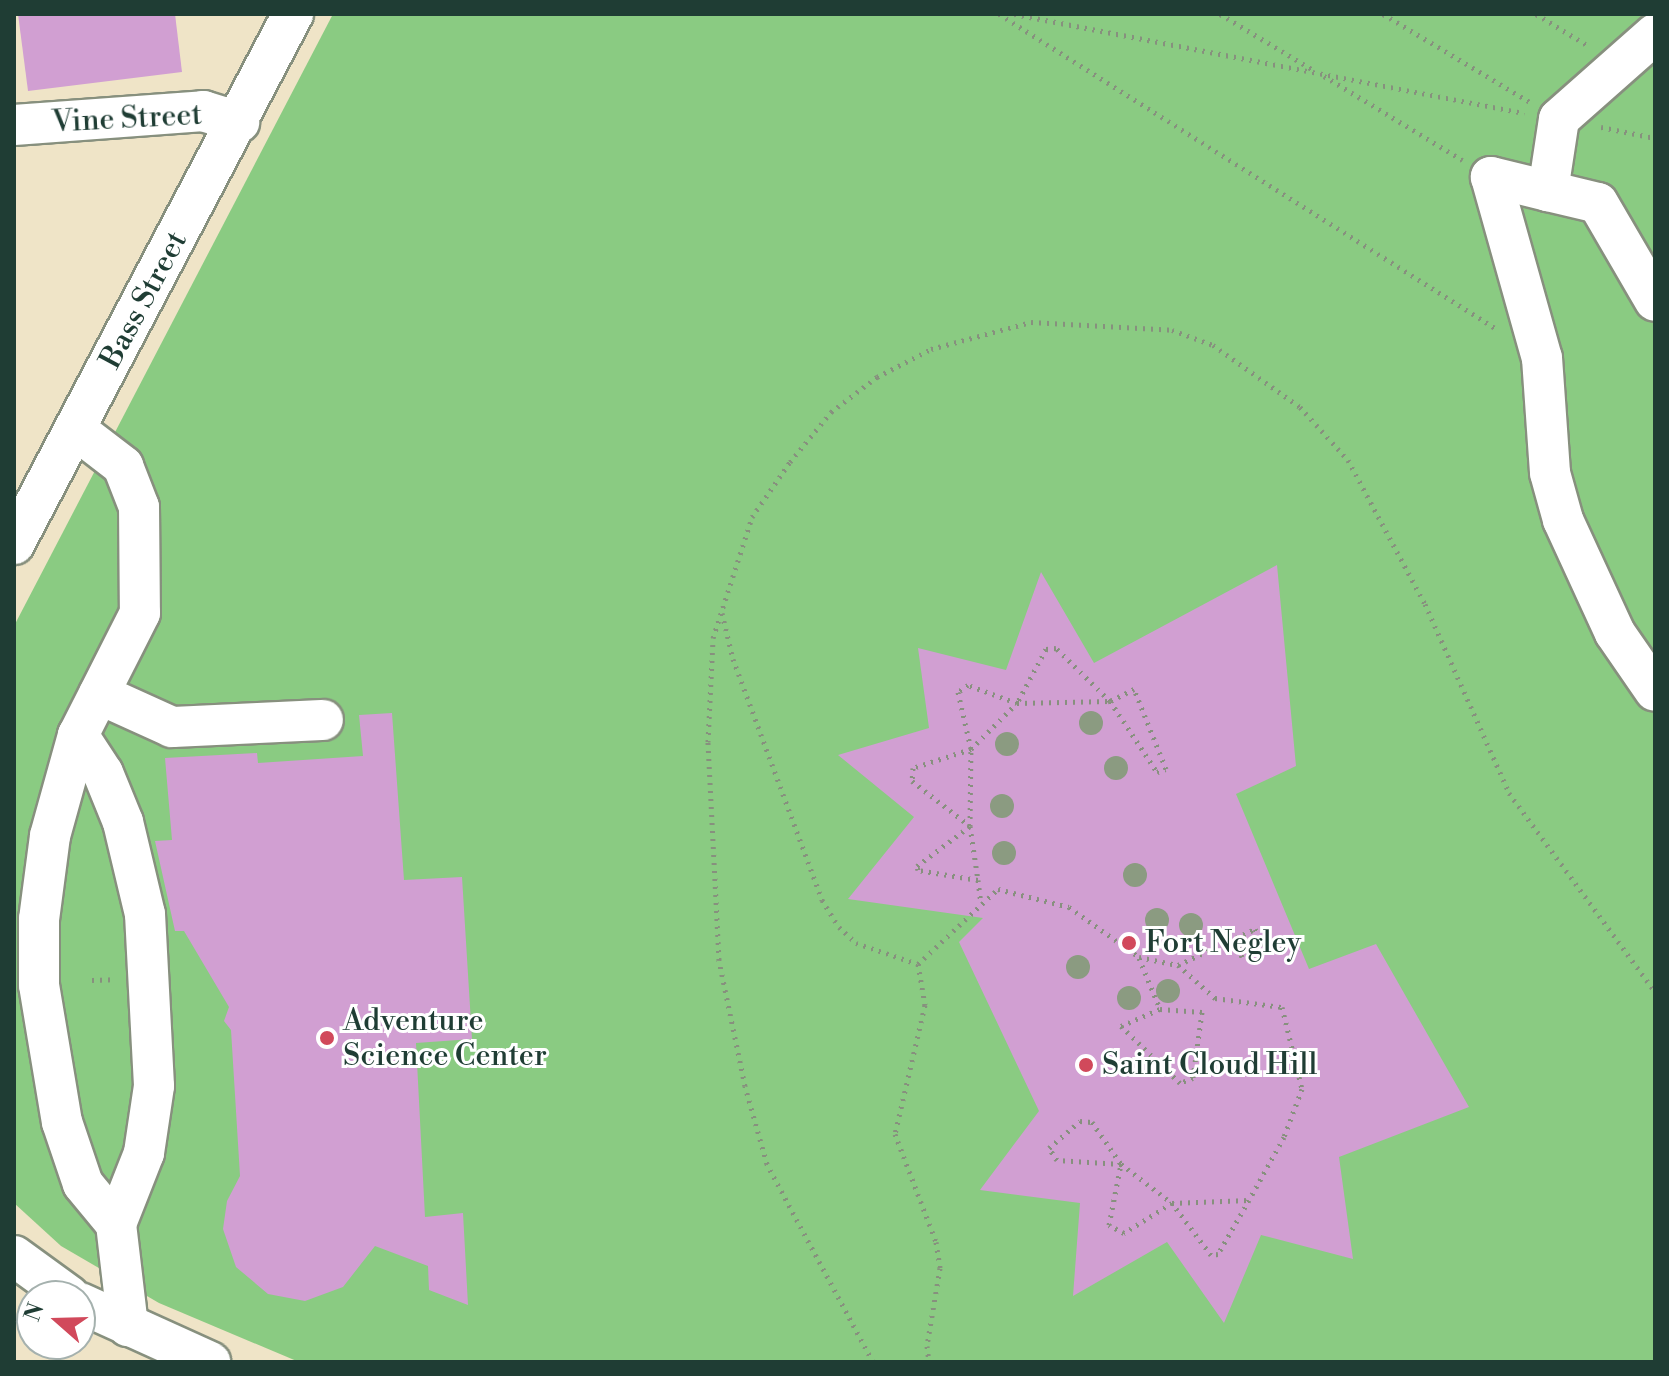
<!DOCTYPE html>
<html>
<head>
<meta charset="utf-8">
<style>
  body { margin:0 }
  #map { position:relative; width:1669px; height:1376px; overflow:hidden; background:#efe4c7; font-family:"Libre Bodoni",serif }
  div>[style] { position:absolute }
  .green>* { inset:0; background:#8acb82 }
  .building>* { inset:0; background:#d19fd2 }
  .path>* { height:5px; margin-top:-2.5px; transform-origin:0; background:repeating-linear-gradient(90deg,#87907e 0 2px,transparent 0 8px) }
  .roads { filter:drop-shadow(2px 0 #87907e) drop-shadow(-2px 0 #87907e) drop-shadow(0 2px #87907e) drop-shadow(0 -2px #87907e) }
  .minor>* { height:40px; margin:-20px; padding:0 20px; transform-origin:20px; border-radius:20px; background:#fff }
  .trees>* { width:24px; height:24px; margin:-12px; border-radius:50%; background:#8b9b81 }
  .dots>* { width:22px; height:22px; translate:-50% -50%; box-sizing:border-box; border:4px solid #fff; border-radius:50% }
  span { translate:-50% -50%; white-space:nowrap; text-align:center; line-height:1.15; -webkit-text-stroke:6px #fff; paint-order:stroke }
  .street-label { font-size:30px; color:#1f3d34 }
  .poi-label { font-size:30px; color:#1f3d34 }
  .left { translate:0 -50%; text-align:left }
  .frame { position:absolute; inset:0; border:16px solid #1f3d34; pointer-events:none }
  .north { position:absolute; left:16px; top:1280px; width:80px; height:80px; box-sizing:border-box; background:#fff; border:2px solid #a5b1ae; border-radius:50%; rotate:290deg; font-size:22px; font-weight:700; line-height:32px; text-align:center; color:#1f3d34 }
  .north::after { content:''; display:block; margin:auto; width:28px; height:36px; background:#d1495b; clip-path:polygon(50% 0,100% 100%,50% 72%,0 100%) }
</style>
</head>
<body>
<div id="map">
  <div class="green">
    <div style="clip-path:polygon(333px 14px,1655px 14px,1655px 1362px,299px 1362px,159px 1303px,61px 1246px,14px 1203px,14px 626px)"></div>
  </div>
  <div class="building">
    <div style="clip-path:polygon(18px 14px,175px 14px,182px 72px,28px 91px)"></div>
    <div style="clip-path:polygon(1277px 565px,1296px 766px,1236px 794px,1309px 969px,1376px 944px,1469px 1107px,1339px 1157px,1353px 1259px,1261px 1235px,1224px 1323px,1167px 1242px,1073px 1296px,1080px 1203px,980px 1190px,1039px 1111px,959px 942px,983px 918px,848px 899px,914px 817px,838px 755px,929px 728px,918px 648px,1006px 670px,1041px 572px,1094px 663px)"></div>
    <div style="clip-path:polygon(392px 713px,404px 880px,462px 877px,472px 1039px,416px 1043px,425px 1217px,463px 1213px,468px 1305px,429px 1290px,428px 1266px,375px 1246px,343px 1287px,305px 1301px,268px 1294px,236px 1267px,223px 1229px,227px 1201px,240px 1176px,231px 1030px,224px 1021px,229px 1007px,184px 931px,175px 931px,155px 841px,172px 840px,165px 758px,257px 753px,258px 763px,363px 756px,359px 715px)"></div>
  </div>
  <div class="path">
    <div style="left:999px;top:14px;width:591px;rotate:32.34deg"></div>
    <div style="left:1014px;top:14px;width:520px;rotate:10.99deg"></div>
    <div style="left:1220px;top:14px;width:111px;rotate:31deg"></div>
    <div style="left:1383px;top:14px;width:171px;rotate:30.9deg"></div>
    <div style="left:1536px;top:14px;width:63px;rotate:31.4deg"></div>
    <div style="left:1324px;top:76px;width:162px;rotate:31.3deg"></div>
    <div style="left:1601px;top:127px;width:55px;rotate:11.5deg"></div>
    <div style="left:722px;top:613px;width:47px;rotate:76.6deg"></div>
    <div style="left:733px;top:659px;width:257px;rotate:69.7deg"></div>
    <div style="left:822px;top:900px;width:32px;rotate:58deg"></div>
    <div style="left:839px;top:927px;width:23px;rotate:43deg"></div>
    <div style="left:856px;top:943px;width:65px;rotate:18.7deg"></div>
    <div style="left:978px;top:880px;width:61px;rotate:-170.5deg"></div>
    <div style="left:918px;top:870px;width:4px;rotate:-104deg"></div>
    <div style="left:917px;top:866px;width:66px;rotate:-37deg"></div>
    <div style="left:970px;top:826px;width:77px;rotate:-89.3deg"></div>
    <div style="left:971px;top:749px;width:65px;rotate:-45deg"></div>
    <div style="left:1017px;top:703px;width:93px;rotate:-1.2deg"></div>
    <div style="left:1110px;top:701px;width:85px;rotate:56.5deg"></div>
    <div style="left:1157px;top:772px;width:9px;rotate:-18deg"></div>
    <div style="left:1166px;top:769px;width:86px;rotate:-111.8deg"></div>
    <div style="left:1134px;top:689px;width:27px;rotate:153deg"></div>
    <div style="left:1110px;top:701px;width:76px;rotate:-135.5deg"></div>
    <div style="left:1056px;top:648px;width:10px;rotate:174deg"></div>
    <div style="left:1046px;top:649px;width:61px;rotate:118.2deg"></div>
    <div style="left:1017px;top:703px;width:52px;rotate:-159.8deg"></div>
    <div style="left:968px;top:685px;width:12px;rotate:145deg"></div>
    <div style="left:958px;top:692px;width:58px;rotate:77.2deg"></div>
    <div style="left:971px;top:749px;width:61px;rotate:161.9deg"></div>
    <div style="left:913px;top:768px;width:13px;rotate:94deg"></div>
    <div style="left:912px;top:781px;width:73px;rotate:37.8deg"></div>
    <div style="left:970px;top:826px;width:55px;rotate:81.6deg"></div>
    <div style="left:978px;top:880px;width:23px;rotate:83deg"></div>
    <div style="left:1139px;top:958px;width:55px;rotate:67.6deg"></div>
    <div style="left:918px;top:964px;width:110px;rotate:-43.2deg"></div>
    <div style="left:998px;top:889px;width:73px;rotate:14.2deg"></div>
    <div style="left:1069px;top:907px;width:86px;rotate:35.5deg"></div>
    <div style="left:1139px;top:957px;width:40px;rotate:12deg"></div>
    <div style="left:1178px;top:965px;width:50px;rotate:41.7deg"></div>
    <div style="left:1215px;top:998px;width:68px;rotate:7.7deg"></div>
    <div style="left:1282px;top:1007px;width:84px;rotate:76.3deg"></div>
    <div style="left:1302px;top:1089px;width:51px;rotate:110.6deg"></div>
    <div style="left:1284px;top:1137px;width:72px;rotate:119.1deg"></div>
    <div style="left:1249px;top:1200px;width:62px;rotate:119.9deg"></div>
    <div style="left:1218px;top:1254px;width:7px;rotate:172deg"></div>
    <div style="left:1211px;top:1255px;width:65px;rotate:-126.9deg"></div>
    <div style="left:1172px;top:1203px;width:57px;rotate:148deg"></div>
    <div style="left:1124px;top:1233px;width:17px;rotate:-152deg"></div>
    <div style="left:1109px;top:1225px;width:62px;rotate:-78.9deg"></div>
    <div style="left:1121px;top:1164px;width:64px;rotate:-176.4deg"></div>
    <div style="left:1057px;top:1160px;width:14px;rotate:-124deg"></div>
    <div style="left:1049px;top:1148px;width:41px;rotate:-41.1deg"></div>
    <div style="left:1080px;top:1121px;width:12px;rotate:5deg"></div>
    <div style="left:1092px;top:1122px;width:51px;rotate:55.4deg"></div>
    <div style="left:1121px;top:1164px;width:64px;rotate:37.4deg"></div>
    <div style="left:1172px;top:1203px;width:77px;rotate:-2.2deg"></div>
    <div style="left:918px;top:964px;width:42px;rotate:80.3deg"></div>
    <div style="left:925px;top:1005px;width:132px;rotate:103.1deg"></div>
    <div style="left:895px;top:1134px;width:116px;rotate:69.2deg"></div>
    <div style="left:936px;top:1242px;width:26px;rotate:81deg"></div>
    <div style="left:940px;top:1268px;width:79px;rotate:99.5deg"></div>
    <div style="left:927px;top:1346px;width:16px;rotate:83deg"></div>
    <div style="left:1178px;top:965px;width:85px;rotate:-25.1deg"></div>
    <div style="left:1255px;top:929px;width:16px;rotate:63deg"></div>
    <div style="left:1262px;top:943px;width:18px;rotate:131deg"></div>
    <div style="left:1250px;top:957px;width:8px;rotate:180deg"></div>
    <div style="left:1242px;top:957px;width:19px;rotate:-111deg"></div>
    <div style="left:92px;top:980px;width:23px;rotate:-2deg"></div>
    <div style="left:1160px;top:1009px;width:42px;rotate:4.1deg"></div>
    <div style="left:1202px;top:1012px;width:67px;rotate:97.8deg"></div>
    <div style="left:1193px;top:1078px;width:14px;rotate:159deg"></div>
    <div style="left:1180px;top:1083px;width:82px;rotate:-136deg"></div>
    <div style="left:1121px;top:1026px;width:43px;rotate:-23.6deg"></div>
    <div style="left:873px;top:1362px;width:225px;rotate:-118.2deg"></div>
    <div style="left:767px;top:1164px;width:81px;rotate:-105.8deg"></div>
    <div style="left:745px;top:1086px;width:129px;rotate:-101.7deg"></div>
    <div style="left:719px;top:960px;width:218px;rotate:-92.9deg"></div>
    <div style="left:708px;top:742px;width:104px;rotate:-87.2deg"></div>
    <div style="left:713px;top:638px;width:127px;rotate:-72.1deg"></div>
    <div style="left:752px;top:517px;width:67px;rotate:-55.4deg"></div>
    <div style="left:790px;top:462px;width:65px;rotate:-50.6deg"></div>
    <div style="left:831px;top:412px;width:58px;rotate:-37.3deg"></div>
    <div style="left:877px;top:377px;width:61px;rotate:-27.4deg"></div>
    <div style="left:931px;top:349px;width:104px;rotate:-15.1deg"></div>
    <div style="left:1031px;top:322px;width:141px;rotate:3.2deg"></div>
    <div style="left:1172px;top:330px;width:44px;rotate:20.1deg"></div>
    <div style="left:1213px;top:345px;width:107px;rotate:35.5deg"></div>
    <div style="left:1300px;top:407px;width:72px;rotate:47.8deg"></div>
    <div style="left:1348px;top:460px;width:163px;rotate:61.9deg"></div>
    <div style="left:1425px;top:604px;width:207px;rotate:66deg"></div>
    <div style="left:1509px;top:793px;width:247px;rotate:53.7deg"></div>
  </div>
  <div class="roads">
    <div class="minor">
      <div style="left:1655px;top:34px;width:128px;rotate:138.5deg"></div>
      <div style="left:1559px;top:119px;width:73px;rotate:98.7deg"></div>
      <div style="left:1548px;top:191px;width:59px;rotate:-166.2deg"></div>
      <div style="left:1491px;top:177px;width:188px;rotate:74.3deg"></div>
      <div style="left:1542px;top:358px;width:115px;rotate:86deg"></div>
      <div style="left:1550px;top:473px;width:49px;rotate:74.5deg"></div>
      <div style="left:1563px;top:520px;width:124px;rotate:65.3deg"></div>
      <div style="left:1615px;top:633px;width:70px;rotate:55.4deg"></div>
      <div style="left:14px;top:125px;width:190px;rotate:-4.2deg"></div>
      <div style="left:203px;top:111px;width:38px;rotate:17deg"></div>
      <div style="left:1548px;top:191px;width:51px;rotate:13.5deg"></div>
      <div style="left:1598px;top:203px;width:113px;rotate:59.8deg"></div>
      <div style="left:75px;top:429px;width:61px;rotate:37.6deg"></div>
      <div style="left:123px;top:466px;width:44px;rotate:68.7deg"></div>
      <div style="left:139px;top:507px;width:106px;rotate:89.5deg"></div>
      <div style="left:140px;top:613px;width:137px;rotate:116.9deg"></div>
      <div style="left:78px;top:735px;width:45px;rotate:56.7deg"></div>
      <div style="left:103px;top:773px;width:53px;rotate:67.8deg"></div>
      <div style="left:123px;top:822px;width:95px;rotate:76.6deg"></div>
      <div style="left:145px;top:914px;width:172px;rotate:87deg"></div>
      <div style="left:154px;top:1086px;width:68px;rotate:98.5deg"></div>
      <div style="left:144px;top:1153px;width:76px;rotate:111.5deg"></div>
      <div style="left:116px;top:1224px;width:103px;rotate:83.3deg"></div>
      <div style="left:14px;top:544px;width:599px;rotate:-62.24deg"></div>
      <div style="left:99px;top:694px;width:80px;rotate:24.3deg"></div>
      <div style="left:172px;top:727px;width:151px;rotate:-2.7deg"></div>
      <div style="left:78px;top:735px;width:105px;rotate:105.5deg"></div>
      <div style="left:50px;top:836px;width:84px;rotate:97.5deg"></div>
      <div style="left:39px;top:919px;width:66px;rotate:90deg"></div>
      <div style="left:39px;top:985px;width:139px;rotate:80.5deg"></div>
      <div style="left:62px;top:1122px;width:65px;rotate:71.3deg"></div>
      <div style="left:83px;top:1184px;width:52px;rotate:50.5deg"></div>
      <div style="left:14px;top:1256px;width:68px;rotate:36deg"></div>
      <div style="left:80px;top:1303px;width:143px;rotate:24.4deg"></div>
    </div>
  </div>
  <div class="trees">
    <div style="left:1091px;top:723px"></div>
    <div style="left:1007px;top:744px"></div>
    <div style="left:1116px;top:768px"></div>
    <div style="left:1002px;top:806px"></div>
    <div style="left:1004px;top:853px"></div>
    <div style="left:1135px;top:875px"></div>
    <div style="left:1157px;top:920px"></div>
    <div style="left:1191px;top:925px"></div>
    <div style="left:1078px;top:967px"></div>
    <div style="left:1168px;top:991px"></div>
    <div style="left:1129px;top:998px"></div>
  </div>
  <div class="dots">
    <div style="left:1129px;top:943px;background:#d1495b"></div>
    <div style="left:327px;top:1038px;background:#d1495b"></div>
    <div style="left:1086px;top:1065px;background:#d1495b"></div>
  </div>
  <div class="street-label">
    <span style="left:127px;top:119px;rotate:-3deg">Vine Street</span>
    <span style="left:144px;top:300px;rotate:-62deg">Bass Street</span>
  </div>
  <div class="poi-label">
    <span class="left" style="left:1145px;top:943px">Fort Negley</span>
    <span class="left" style="left:343px;top:1038px">Adventure<br>Science Center</span>
    <span class="left" style="left:1102px;top:1065px">Saint Cloud Hill</span>
  </div>
  <div class="frame"></div>
  <div class="north">N</div>
</div>
</body>
</html>
